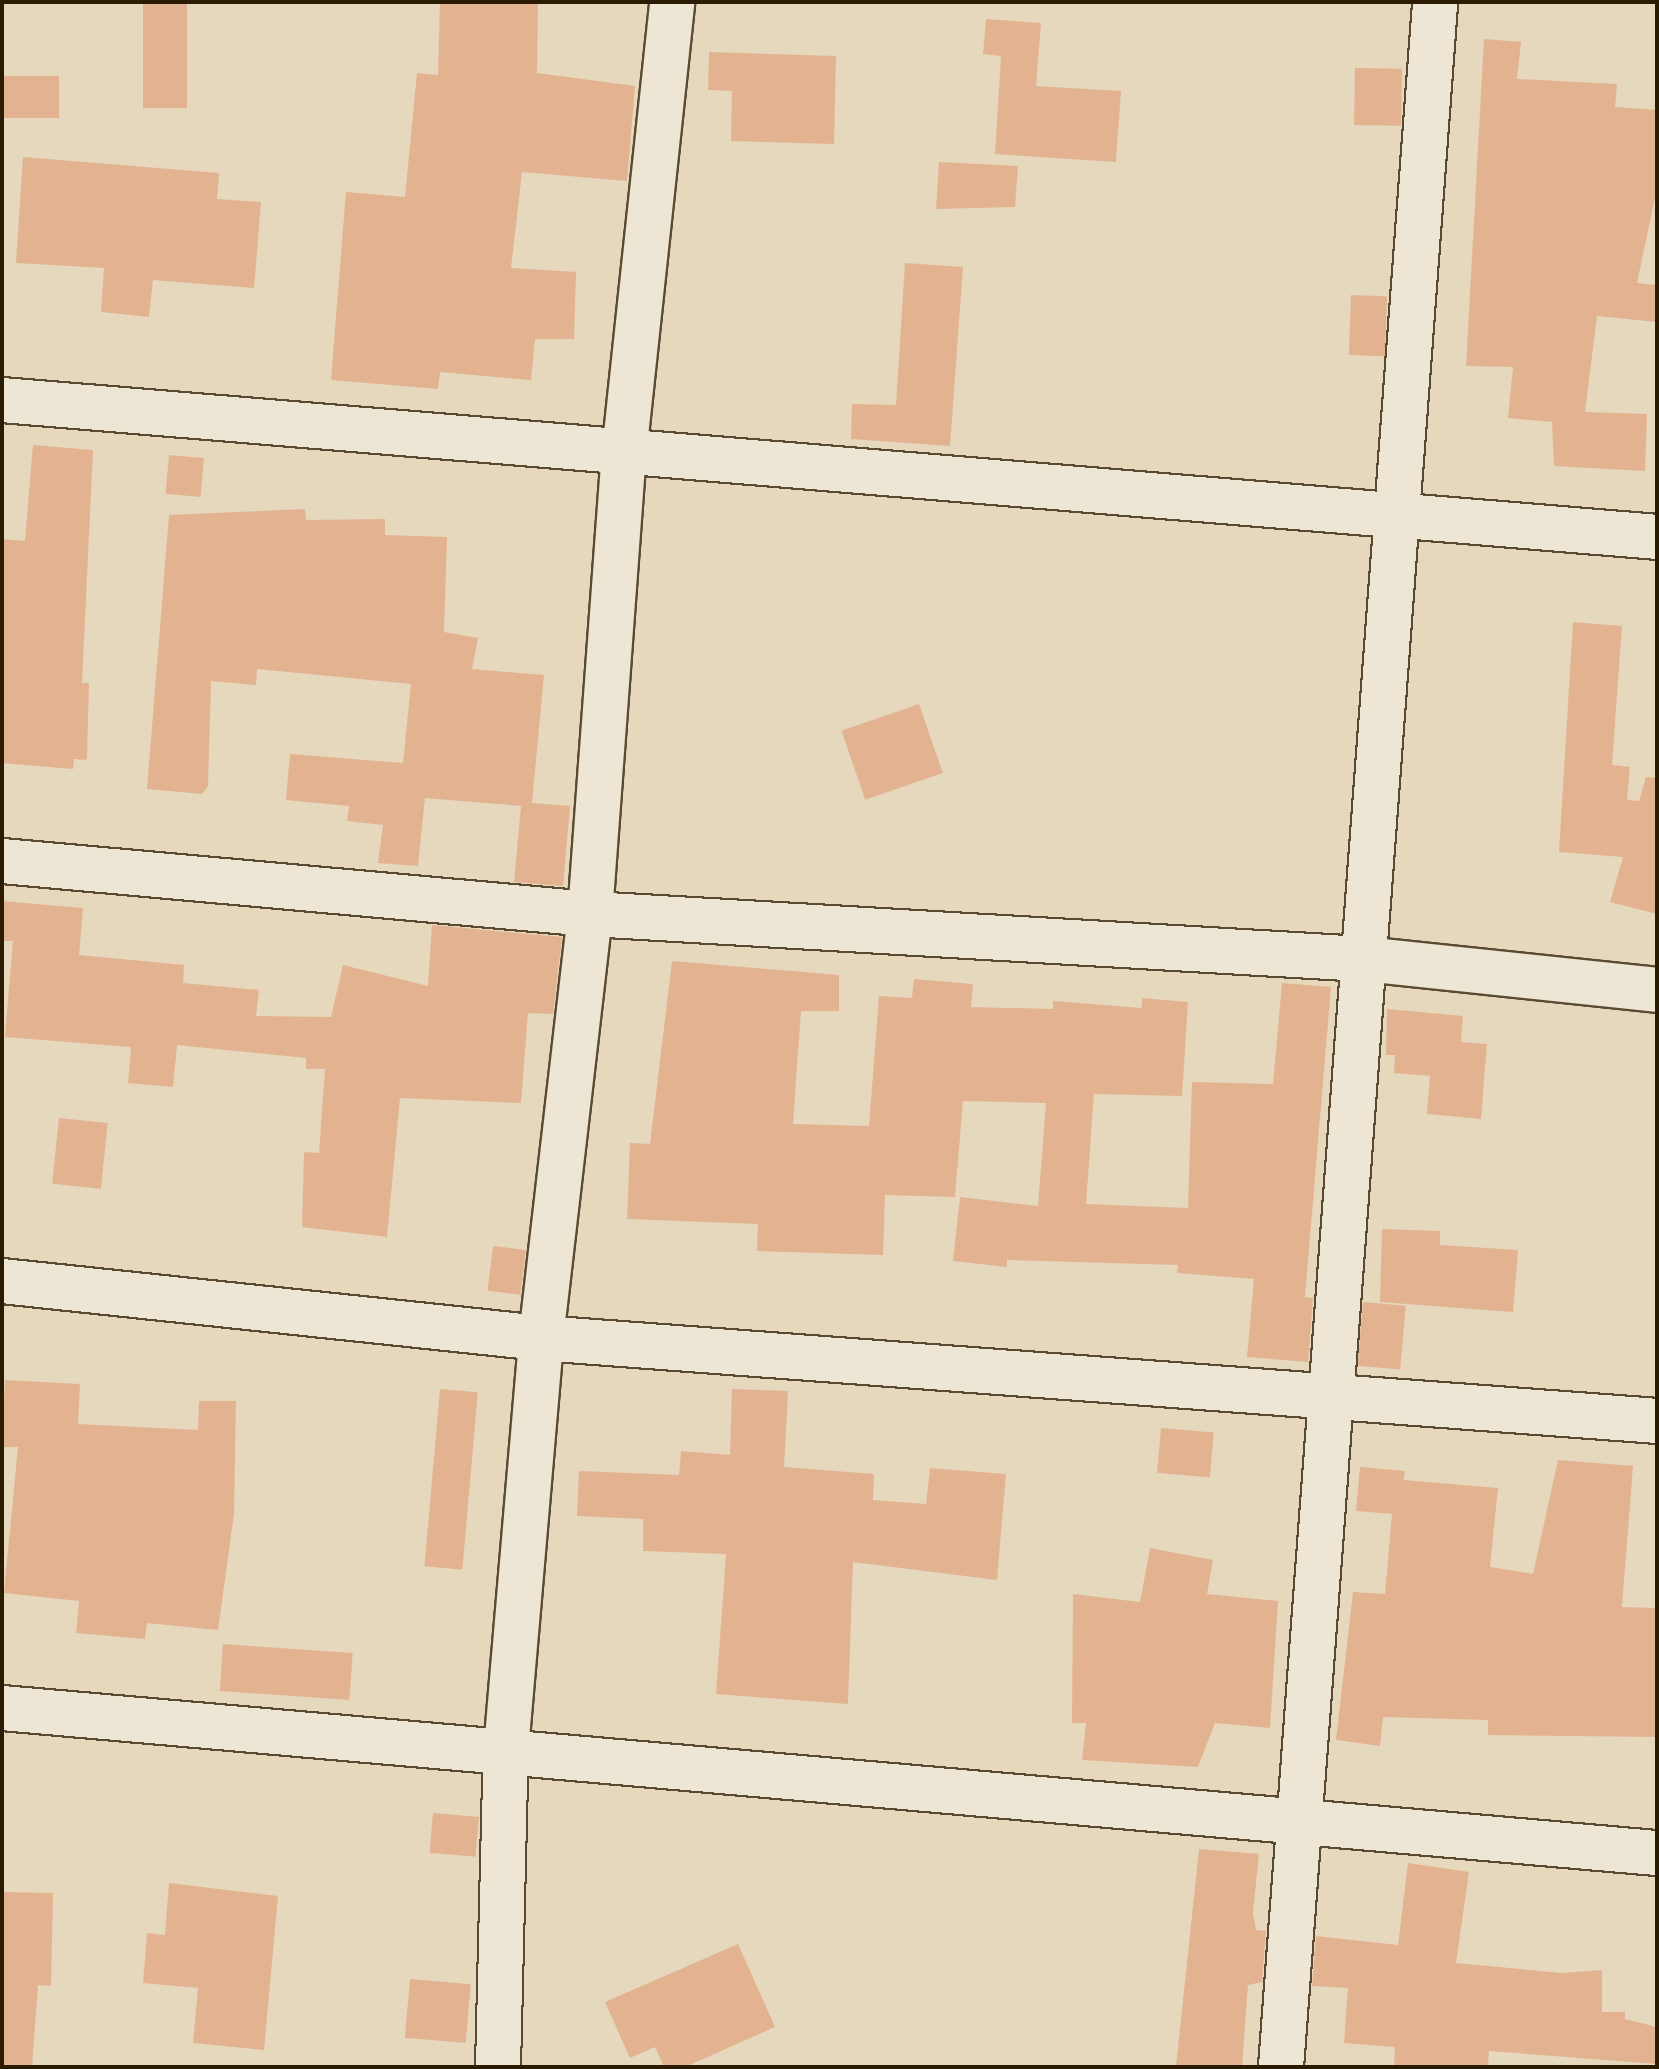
<!DOCTYPE html>
<html>
<head>
<meta charset="utf-8">
<style>
  body { margin:0 }
  #map { position:relative; width:1659px; height:2069px; overflow:hidden; background:#e5d8bd; font-family:"IM FELL English",serif }
  div>[style] { position:absolute }
  .building>* { inset:0; background:#e3b391; transform-origin:0 0 }
  .roads { filter:drop-shadow(2px 0 #5a4a31) drop-shadow(-2px 0 #5a4a31) drop-shadow(0 2px #5a4a31) drop-shadow(0 -2px #5a4a31) }
  .minor>* { height:44px; margin:-22px; padding:0 22px; transform-origin:22px; border-radius:22px; background:#eee6d4 }
  span { translate:-50% -50%; white-space:nowrap; text-align:center; line-height:1.15; -webkit-text-stroke:6px #eee6d4; paint-order:stroke }
  .frame { position:absolute; inset:0; border:4px solid #2b1b02; pointer-events:none }
</style>
</head>
<body>
<div id="map">
  <div class="building">
    <div style="left:143px;top:2px;width:44px;height:106px"></div>
    <div style="clip-path:polygon(440px 2px,538px 2px,537px 73px,635px 86px,627px 181px,522px 172px,511px 268px,576px 272px,574px 339px,535px 339px,531px 380px,440px 372px,438px 389px,331px 380px,346px 192px,405px 197px,417px 73px,438px 75px)"></div>
    <div style="clip-path:polygon(986px 19px,1041px 23px,1036px 86px,1121px 91px,1116px 162px,995px 154px,1001px 56px,983px 54px)"></div>
    <div style="clip-path:polygon(1484px 39px,1521px 42px,1517px 79px,1617px 84px,1615px 107px,1657px 110px,1657px 188px,1637px 283px,1657px 285px,1657px 322px,1597px 316px,1585px 412px,1647px 414px,1645px 471px,1554px 466px,1552px 422px,1508px 418px,1513px 367px,1466px 366px)"></div>
    <div style="clip-path:polygon(709px 52px,836px 56px,834px 144px,731px 141px,732px 91px,708px 90px)"></div>
    <div style="left:1355px;top:68px;width:47px;height:57px;rotate:1deg"></div>
    <div style="left:2px;top:76px;width:57px;height:42px"></div>
    <div style="clip-path:polygon(23px 157px,219px 173px,217px 199px,261px 202px,254px 288px,153px 280px,149px 317px,101px 312px,104px 268px,16px 263px)"></div>
    <div style="clip-path:polygon(939px 162px,1018px 166px,1015px 207px,936px 209px)"></div>
    <div style="clip-path:polygon(905px 263px,963px 267px,950px 446px,851px 439px,852px 404px,896px 405px)"></div>
    <div style="left:1351px;top:295px;width:36px;height:60px;rotate:2deg"></div>
    <div style="clip-path:polygon(33px 445px,93px 450px,82px 683px,89px 683px,87px 760px,74px 759px,73px 769px,2px 763px,2px 539px,25px 541px)"></div>
    <div style="left:169px;top:455px;width:35px;height:39px;rotate:5deg"></div>
    <div style="clip-path:polygon(305px 509px,306px 520px,385px 519px,385px 535px,447px 537px,444px 632px,478px 638px,472px 669px,544px 675px,532px 803px,570px 806px,563px 886px,514px 882px,521px 806px,425px 798px,418px 866px,378px 863px,383px 825px,347px 821px,349px 806px,286px 800px,290px 754px,403px 763px,411px 684px,257px 669px,256px 685px,211px 681px,208px 786px,202px 794px,147px 789px,169px 515px)"></div>
    <div style="clip-path:polygon(1573px 622px,1622px 626px,1612px 765px,1630px 767px,1627px 800px,1639px 801px,1646px 777px,1657px 778px,1657px 914px,1610px 902px,1623px 857px,1559px 852px)"></div>
    <div style="left:919px;top:704px;width:73px;height:82px;rotate:71deg"></div>
    <div style="clip-path:polygon(2px 901px,83px 908px,79px 955px,184px 965px,183px 983px,259px 990px,256px 1016px,331px 1017px,343px 965px,428px 986px,432px 925px,562px 937px,553px 1014px,528px 1013px,521px 1103px,400px 1098px,387px 1237px,302px 1227px,304px 1152px,319px 1153px,325px 1069px,306px 1069px,306px 1058px,177px 1045px,173px 1087px,128px 1083px,131px 1047px,5px 1037px,13px 941px,2px 941px)"></div>
    <div style="clip-path:polygon(672px 961px,839px 975px,839px 1011px,801px 1011px,793px 1124px,869px 1126px,879px 996px,912px 998px,914px 979px,973px 984px,971px 1007px,1053px 1009px,1053px 1001px,1142px 1008px,1142px 998px,1188px 1002px,1182px 1096px,1094px 1094px,1086px 1204px,1188px 1208px,1192px 1082px,1273px 1084px,1282px 983px,1331px 987px,1305px 1297px,1313px 1298px,1308px 1362px,1247px 1357px,1254px 1279px,1177px 1273px,1178px 1265px,1007px 1260px,1007px 1267px,953px 1261px,960px 1197px,1038px 1206px,1046px 1103px,963px 1101px,955px 1197px,885px 1195px,883px 1255px,757px 1251px,758px 1224px,627px 1219px,630px 1143px,650px 1144px)"></div>
    <div style="clip-path:polygon(1387px 1009px,1463px 1016px,1461px 1042px,1487px 1044px,1481px 1119px,1427px 1114px,1430px 1076px,1394px 1073px,1395px 1055px,1386px 1055px)"></div>
    <div style="left:59px;top:1118px;width:49px;height:66px;rotate:6deg"></div>
    <div style="clip-path:polygon(1382px 1229px,1440px 1231px,1440px 1245px,1518px 1250px,1513px 1312px,1380px 1302px)"></div>
    <div style="left:493px;top:1246px;width:33px;height:45px;rotate:7deg"></div>
    <div style="left:1363px;top:1302px;width:43px;height:64px;rotate:5deg"></div>
    <div style="clip-path:polygon(5px 1380px,80px 1384px,78px 1424px,198px 1430px,199px 1401px,236px 1401px,234px 1514px,218px 1630px,147px 1623px,145px 1639px,76px 1633px,79px 1601px,4px 1593px,18px 1447px,2px 1447px)"></div>
    <div style="left:440px;top:1389px;width:38px;height:178px;rotate:5deg"></div>
    <div style="clip-path:polygon(732px 1389px,788px 1391px,784px 1467px,874px 1474px,873px 1500px,926px 1504px,930px 1468px,1006px 1474px,997px 1580px,853px 1562px,848px 1704px,716px 1694px,726px 1554px,643px 1551px,643px 1519px,577px 1516px,579px 1471px,679px 1475px,681px 1451px,730px 1455px)"></div>
    <div style="left:1161px;top:1428px;width:53px;height:45px;rotate:5deg"></div>
    <div style="clip-path:polygon(1558px 1460px,1633px 1466px,1622px 1607px,1657px 1608px,1657px 1737px,1488px 1735px,1488px 1720px,1383px 1717px,1380px 1746px,1336px 1740px,1353px 1592px,1385px 1594px,1392px 1514px,1356px 1511px,1360px 1467px,1405px 1471px,1404px 1480px,1498px 1488px,1490px 1567px,1533px 1574px)"></div>
    <div style="clip-path:polygon(1150px 1548px,1213px 1560px,1207px 1594px,1278px 1601px,1270px 1728px,1215px 1723px,1198px 1767px,1082px 1760px,1086px 1723px,1072px 1723px,1073px 1594px,1140px 1602px)"></div>
    <div style="left:223px;top:1644px;width:130px;height:47px;rotate:4deg"></div>
    <div style="left:433px;top:1813px;width:46px;height:40px;rotate:5deg"></div>
    <div style="clip-path:polygon(1199px 1849px,1259px 1854px,1253px 1913px,1256px 1930px,1266px 1931px,1262px 1982px,1248px 1985px,1242px 2067px,1176px 2067px)"></div>
    <div style="clip-path:polygon(1408px 1863px,1469px 1872px,1456px 1963px,1562px 1973px,1602px 1970px,1602px 2012px,1625px 2012px,1625px 2019px,1657px 2027px,1657px 2064px,1489px 2051px,1488px 2067px,1394px 2067px,1395px 2047px,1344px 2043px,1348px 1988px,1312px 1986px,1316px 1936px,1398px 1945px)"></div>
    <div style="clip-path:polygon(169px 1883px,278px 1896px,264px 2050px,193px 2043px,198px 1988px,143px 1983px,147px 1933px,165px 1935px)"></div>
    <div style="clip-path:polygon(3px 1892px,53px 1893px,51px 1986px,38px 1985px,32px 2067px,2px 2067px)"></div>
    <div style="clip-path:polygon(738px 1944px,775px 2027px,685px 2067px,664px 2067px,655px 2047px,630px 2058px,605px 2002px)"></div>
    <div style="left:410px;top:1979px;width:61px;height:59px;rotate:5deg"></div>
  </div>
  <div class="roads">
    <div class="minor">
      <div style="left:2px;top:400px;width:1661px;rotate:4.73deg"></div>
      <div style="left:2px;top:861px;width:590px;rotate:5.15deg"></div>
      <div style="left:590px;top:914px;width:774px;rotate:3.33deg"></div>
      <div style="left:1363px;top:959px;width:296px;rotate:6deg"></div>
      <div style="left:2px;top:1281px;width:542px;rotate:6.04deg"></div>
      <div style="left:541px;top:1338px;width:1119px;rotate:4.25deg"></div>
      <div style="left:2px;top:1708px;width:1661px;rotate:5.01deg"></div>
      <div style="left:498px;top:2067px;width:317px;rotate:-88.6deg"></div>
      <div style="left:506px;top:1750px;width:413px;rotate:-85.1deg"></div>
      <div style="left:541px;top:1338px;width:427px;rotate:-83.4deg"></div>
      <div style="left:590px;top:914px;width:461px;rotate:-85.8deg"></div>
      <div style="left:624px;top:454px;width:455px;rotate:-83.9deg"></div>
      <div style="left:1281px;top:2067px;width:2071px;rotate:-85.73deg"></div>
    </div>
  </div>
  <div class="frame"></div>
</div>
</body>
</html>
